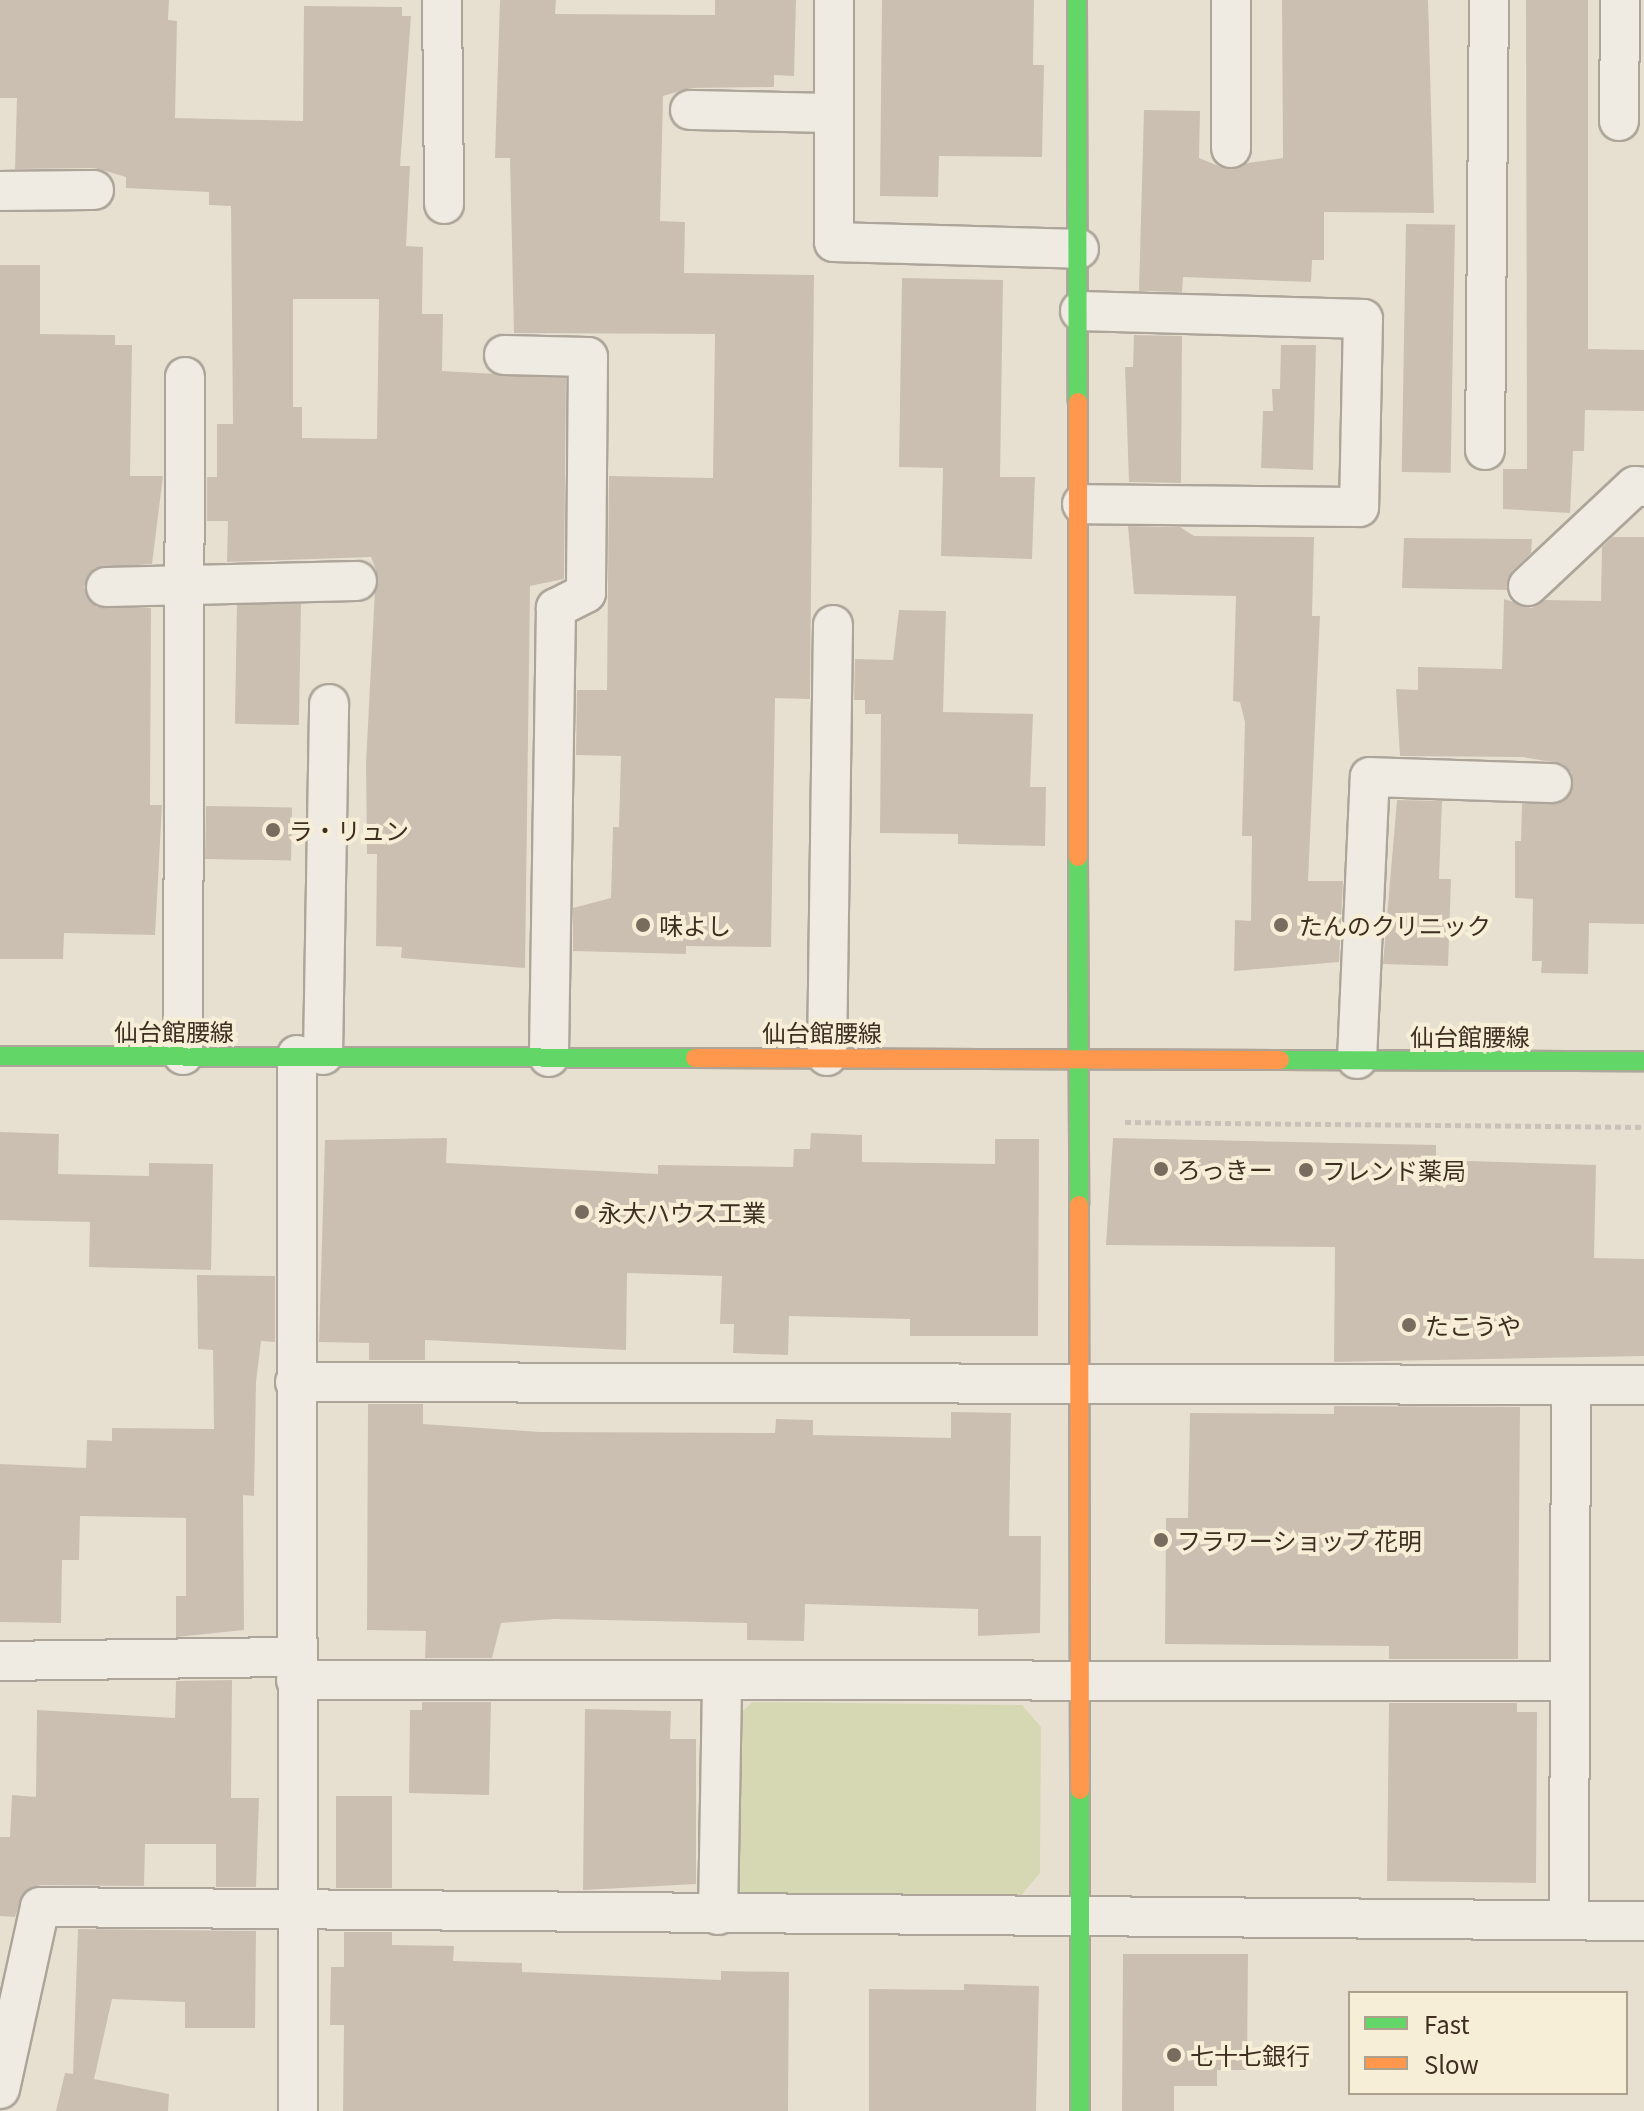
<!DOCTYPE html>
<html>
<head>
<meta charset="utf-8">
<style>
  body { margin:0 }
  #map { position:relative; width:1644px; height:2111px; overflow:hidden; background:#e7e0d1; font-family:Georgia,"Noto Sans JP",serif }
  div>[style] { position:absolute }
  .green>* { inset:0; background:#d6d7b3 }
  .building>* { inset:0; background:#cbbfb2; transform-origin:0 0 }
  .path>* { height:5px; margin-top:-2.5px; transform-origin:0; background:repeating-linear-gradient(90deg,#c8c2b9 0 6px,transparent 0 10px) }
  .roads { filter:drop-shadow(2px 0 #ada599) drop-shadow(-2px 0 #ada599) drop-shadow(0 2px #ada599) drop-shadow(0 -2px #ada599) }
  .street>* { height:38px; margin:-19px; padding:0 19px; transform-origin:19px; border-radius:19px; background:#efebe3 }
  .fast>* { height:18px; margin:-9px; padding:0 9px; transform-origin:9px; border-radius:9px; background:#63d668 }
  .slow>* { height:18px; margin:-9px; padding:0 9px; transform-origin:9px; border-radius:9px; background:#ff974d }
  .dots>* { width:22px; height:22px; translate:-50% -50%; box-sizing:border-box; border:4px solid #f7eed8; border-radius:50% }
  span { translate:-50% -50%; white-space:nowrap; text-align:center; line-height:1.15; -webkit-text-stroke:8px #f7eed8; paint-order:stroke }
  .poi-label { font-size:24px; color:#3d2e20 }
  .left { translate:0 -50%; text-align:left }
  .street-label { font-size:24px; color:#3d2e20 }
  .legend { position:absolute; left:1348px; top:1991px; width:280px; height:104px; box-sizing:border-box; background:#f7eed8; border:2px solid #ada18e; margin:0; padding:10px 14px; list-style:none; font-size:24px; color:#3d2e20 }
  .legend li { display:flex; align-items:center; gap:16px; height:40px }
  .legend b { width:40px; border:2px solid #ada18e }
</style>
</head>
<body>
<div id="map">
  <div class="green">
    <div style="clip-path:polygon(752px 1702px,1022px 1705px,1041px 1727px,1040px 1873px,1018px 1899px,747px 1898px,732px 1883px,735px 1719px)"></div>
  </div>
  <div class="building">
    <div style="clip-path:polygon(evenodd,0 0,169px 0,168px 20px,177px 21px,175px 118px,303px 121px,304px 6px,402px 7px,402px 16px,411px 16px,400px 166px,410px 166px,406px 246px,423px 247px,422px 314px,443px 314px,442px 371px,566px 378px,564px 579px,530px 586px,525px 968px,401px 958px,402px 947px,376px 946px,377px 854px,367px 854px,366px 763px,376px 570px,371px 557px,227px 562px,228px 521px,207px 521px,207px 477px,217px 477px,217px 424px,233px 424px,231px 206px,209px 205px,209px 192px,126px 188px,126px 177px,95px 168px,15px 169px,17px 98px,0 98px,0 0,293px 299px,379px 299px,377px 439px,302px 438px,302px 407px,293px 407px,293px 299px)"></div>
    <div style="clip-path:polygon(500px 0,556px 0,555px 14px,715px 15px,715px 0,796px 0,794px 76px,774px 75px,774px 87px,690px 88px,663px 96px,660px 221px,685px 222px,684px 273px,814px 275px,810px 699px,775px 698px,771px 947px,686px 946px,686px 954px,573px 951px,573px 908px,611px 898px,613px 827px,619px 827px,621px 756px,576px 755px,577px 690px,607px 690px,609px 476px,713px 478px,715px 334px,514px 333px,510px 158px,495px 158px)"></div>
    <div style="clip-path:polygon(882px 0,1034px 0,1033px 65px,1044px 65px,1042px 157px,939px 156px,938px 197px,880px 196px)"></div>
    <div style="clip-path:polygon(1282px 0,1428px 0,1434px 213px,1324px 212px,1324px 260px,1312px 260px,1311px 282px,1183px 277px,1182px 292px,1139px 291px,1144px 110px,1200px 111px,1199px 158px,1221px 167px,1283px 158px)"></div>
    <div style="clip-path:polygon(1526px 0,1588px 0,1588px 349px,1644px 350px,1644px 411px,1585px 410px,1584px 451px,1573px 451px,1570px 513px,1503px 509px,1503px 469px,1527px 469px)"></div>
    <div style="left:1406px;top:224px;width:49px;height:248px;rotate:1deg"></div>
    <div style="clip-path:polygon(0 265px,40px 265px,40px 334px,115px 335px,115px 345px,132px 345px,130px 476px,163px 476px,152px 564px,95px 568px,84px 587px,96px 607px,151px 608px,150px 805px,162px 805px,155px 935px,64px 933px,63px 959px,0 959px)"></div>
    <div style="clip-path:polygon(902px 278px,1003px 280px,1000px 477px,1035px 477px,1032px 559px,941px 556px,943px 468px,899px 467px)"></div>
    <div style="clip-path:polygon(1134px 335px,1182px 336px,1181px 483px,1129px 482px,1125px 367px,1133px 367px)"></div>
    <div style="clip-path:polygon(1281px 345px,1316px 345px,1313px 470px,1261px 468px,1263px 411px,1273px 411px,1272px 389px,1280px 389px)"></div>
    <div style="clip-path:polygon(1128px 526px,1180px 527px,1194px 536px,1314px 537px,1312px 616px,1320px 616px,1308px 881px,1343px 881px,1339px 962px,1234px 971px,1235px 920px,1251px 921px,1252px 836px,1242px 836px,1245px 722px,1240px 702px,1233px 701px,1236px 596px,1134px 594px)"></div>
    <div style="clip-path:polygon(1613px 537px,1644px 537px,1644px 924px,1589px 923px,1588px 974px,1541px 973px,1542px 961px,1532px 961px,1533px 899px,1515px 898px,1515px 841px,1521px 841px,1522px 804px,1563px 802px,1572px 773px,1563px 764px,1523px 757px,1400px 756px,1396px 689px,1418px 690px,1418px 667px,1502px 669px,1504px 599px,1532px 608px,1545px 600px,1601px 601px,1602px 547px)"></div>
    <div style="clip-path:polygon(1404px 538px,1532px 539px,1531px 553px,1512px 571px,1507px 590px,1402px 588px)"></div>
    <div style="left:301px;top:604px;width:121px;height:64px;rotate:91deg"></div>
    <div style="clip-path:polygon(899px 610px,946px 611px,943px 712px,1033px 714px,1030px 787px,1046px 787px,1045px 846px,958px 844px,958px 834px,880px 833px,881px 714px,865px 714px,865px 700px,854px 700px,855px 659px,893px 660px)"></div>
    <div style="clip-path:polygon(1397px 800px,1442px 801px,1439px 879px,1451px 879px,1448px 966px,1383px 964px)"></div>
    <div style="left:206px;top:806px;width:86px;height:53px;rotate:1deg"></div>
    <div style="clip-path:polygon(0 1132px,59px 1134px,58px 1174px,149px 1176px,149px 1163px,213px 1164px,211px 1270px,89px 1267px,90px 1222px,0 1220px)"></div>
    <div style="clip-path:polygon(811px 1133px,862px 1135px,862px 1162px,995px 1164px,995px 1139px,1039px 1139px,1038px 1336px,910px 1336px,910px 1319px,789px 1316px,788px 1355px,733px 1353px,734px 1324px,720px 1324px,722px 1276px,627px 1273px,626px 1350px,425px 1340px,425px 1360px,369px 1360px,369px 1343px,319px 1342px,325px 1140px,447px 1138px,446px 1163px,658px 1174px,658px 1165px,793px 1167px,794px 1149px,810px 1149px)"></div>
    <div style="clip-path:polygon(1113px 1138px,1436px 1145px,1436px 1160px,1596px 1165px,1594px 1258px,1644px 1259px,1644px 1356px,1334px 1362px,1335px 1247px,1106px 1245px)"></div>
    <div style="clip-path:polygon(197px 1275px,275px 1276px,275px 1342px,261px 1341px,256px 1382px,254px 1496px,243px 1495px,244px 1630px,176px 1637px,176px 1596px,186px 1596px,186px 1518px,80px 1516px,79px 1560px,62px 1560px,61px 1623px,0 1622px,0 1464px,86px 1468px,87px 1440px,112px 1441px,112px 1428px,214px 1429px,213px 1350px,198px 1349px)"></div>
    <div style="clip-path:polygon(368px 1404px,423px 1404px,423px 1424px,540px 1432px,775px 1433px,776px 1419px,813px 1420px,813px 1435px,951px 1438px,951px 1412px,1011px 1413px,1009px 1536px,1041px 1536px,1040px 1633px,978px 1636px,978px 1609px,805px 1604px,804px 1641px,747px 1640px,747px 1623px,554px 1619px,501px 1623px,492px 1658px,425px 1658px,426px 1631px,367px 1630px)"></div>
    <div style="clip-path:polygon(1334px 1406px,1520px 1407px,1518px 1659px,1389px 1659px,1389px 1646px,1165px 1644px,1166px 1518px,1188px 1518px,1190px 1413px,1334px 1414px)"></div>
    <div style="clip-path:polygon(232px 1680px,231px 1798px,259px 1798px,256px 1887px,216px 1887px,216px 1844px,145px 1844px,144px 1886px,40px 1885px,22px 1894px,15px 1917px,0 1916px,0 1837px,10px 1837px,12px 1795px,36px 1797px,37px 1710px,175px 1718px,176px 1681px)"></div>
    <div style="clip-path:polygon(422px 1702px,491px 1702px,489px 1795px,409px 1793px,410px 1710px,422px 1710px)"></div>
    <div style="clip-path:polygon(1389px 1703px,1517px 1703px,1517px 1712px,1537px 1712px,1536px 1883px,1387px 1881px)"></div>
    <div style="clip-path:polygon(585px 1709px,671px 1711px,670px 1739px,696px 1739px,696px 1884px,583px 1890px)"></div>
    <div style="left:336px;top:1796px;width:56px;height:92px"></div>
    <div style="clip-path:polygon(78px 1929px,256px 1931px,255px 2028px,185px 2028px,185px 2002px,112px 1999px,94px 2079px,169px 2094px,168px 2111px,56px 2111px,65px 2073px,73px 2074px)"></div>
    <div style="clip-path:polygon(344px 1932px,392px 1932px,392px 1945px,454px 1946px,453px 1961px,522px 1963px,522px 1972px,721px 1980px,721px 1971px,789px 1972px,788px 2111px,343px 2111px,344px 2025px,330px 2025px,331px 1967px,344px 1967px)"></div>
    <div style="clip-path:polygon(1123px 1954px,1248px 1954px,1247px 2070px,1217px 2070px,1217px 2086px,1174px 2086px,1174px 2111px,1122px 2111px)"></div>
    <div style="clip-path:polygon(964px 1984px,1039px 1986px,1036px 2111px,869px 2111px,869px 1989px,964px 1990px)"></div>
  </div>
  <div class="path">
    <div style="left:1125px;top:1122px;width:519px;rotate:0.55deg"></div>
  </div>
  <div class="roads">
    <div class="street">
      <div style="left:442px;top:0;width:204px;rotate:89.4deg"></div>
      <div style="left:834px;top:0;width:242px;rotate:90deg"></div>
      <div style="left:834px;top:242px;width:245px;rotate:1.6deg"></div>
      <div style="left:1231px;top:0;width:148px;rotate:90deg"></div>
      <div style="left:690px;top:110px;width:143px;rotate:1.2deg"></div>
      <div style="left:1619px;top:121px;width:121px;rotate:-89.5deg"></div>
      <div style="left:0;top:191px;width:94px;rotate:-0.6deg"></div>
      <div style="left:1080px;top:311px;width:283px;rotate:1.6deg"></div>
      <div style="left:1363px;top:319px;width:188px;rotate:91.2deg"></div>
      <div style="left:1359px;top:507px;width:277px;rotate:-179.4deg"></div>
      <div style="left:504px;top:355px;width:84px;rotate:1.4deg"></div>
      <div style="left:588px;top:357px;width:236px;rotate:90.5deg"></div>
      <div style="left:586px;top:593px;width:34px;rotate:153deg"></div>
      <div style="left:556px;top:608px;width:449px;rotate:90.9deg"></div>
      <div style="left:1485px;top:450px;width:450px;rotate:-89.5deg"></div>
      <div style="left:1528px;top:586px;width:146px;rotate:-43.1deg"></div>
      <div style="left:1635px;top:486px;width:9px;rotate:6deg"></div>
      <div style="left:106px;top:587px;width:251px;rotate:-1.4deg"></div>
      <div style="left:183px;top:1055px;width:678px;rotate:-89.83deg"></div>
      <div style="left:297px;top:1055px;width:1056px;rotate:89.95deg"></div>
      <div style="left:323px;top:1055px;width:351px;rotate:-89deg"></div>
      <div style="left:827px;top:1056px;width:431px;rotate:-89.2deg"></div>
      <div style="left:1357px;top:1059px;width:282px;rotate:-87.4deg"></div>
      <div style="left:1370px;top:777px;width:182px;rotate:1.9deg"></div>
      <div style="left:295px;top:1382px;width:1349px;rotate:0.13deg"></div>
      <div style="left:0;top:1661px;width:296px;rotate:-0.8deg"></div>
      <div style="left:296px;top:1680px;width:1274px;rotate:0.04deg"></div>
      <div style="left:718px;top:1915px;width:233px;rotate:-89deg"></div>
      <div style="left:1569px;top:1920px;width:535px;rotate:-89.79deg"></div>
      <div style="left:0;top:2089px;width:186px;rotate:-77.6deg"></div>
      <div style="left:40px;top:1907px;width:1604px;rotate:0.5deg"></div>
    </div>
    <div class="fast">
      <div style="left:1077px;top:0;width:402px;rotate:89.9deg"></div>
      <div style="left:1078px;top:857px;width:348px;rotate:89.8deg"></div>
      <div style="left:0;top:1056px;width:695px;rotate:0.16deg"></div>
      <div style="left:1280px;top:1060px;width:364px;rotate:0.2deg"></div>
      <div style="left:1080px;top:1790px;width:321px;rotate:90deg"></div>
    </div>
    <div class="slow">
      <div style="left:1078px;top:402px;width:455px;rotate:90deg"></div>
      <div style="left:695px;top:1058px;width:585px;rotate:0.2deg"></div>
      <div style="left:1079px;top:1205px;width:585px;rotate:89.9deg"></div>
    </div>
  </div>
  <div class="dots">
    <div style="left:273px;top:830px;background:#786c5e"></div>
    <div style="left:643px;top:925px;background:#786c5e"></div>
    <div style="left:1281px;top:925px;background:#786c5e"></div>
    <div style="left:1161px;top:1169px;background:#786c5e"></div>
    <div style="left:1306px;top:1170px;background:#786c5e"></div>
    <div style="left:582px;top:1212px;background:#786c5e"></div>
    <div style="left:1409px;top:1325px;background:#786c5e"></div>
    <div style="left:1161px;top:1540px;background:#786c5e"></div>
    <div style="left:1174px;top:2055px;background:#786c5e"></div>
  </div>
  <div class="poi-label">
    <span class="left" style="left:289px;top:830px">ラ・リュン</span>
    <span class="left" style="left:659px;top:925px">味よし</span>
    <span class="left" style="left:1299px;top:925px">たんのクリニック</span>
    <span class="left" style="left:1177px;top:1169px">ろっきー</span>
    <span class="left" style="left:1322px;top:1170px">フレンド薬局</span>
    <span class="left" style="left:598px;top:1212px">永大ハウス工業</span>
    <span class="left" style="left:1425px;top:1325px">たこうや</span>
    <span class="left" style="left:1177px;top:1540px">フラワーショップ 花明</span>
    <span class="left" style="left:1190px;top:2055px">七十七銀行</span>
  </div>
  <div class="street-label">
    <span style="left:174px;top:1031px">仙台館腰線</span>
    <span style="left:822px;top:1032px">仙台館腰線</span>
    <span style="left:1470px;top:1036px">仙台館腰線</span>
  </div>
  <ul class="legend">
  <li><b style="height:10px;background:#63d668"></b>Fast</li>
  <li><b style="height:10px;background:#ff974d"></b>Slow</li>
  </ul>
</div>
</body>
</html>
